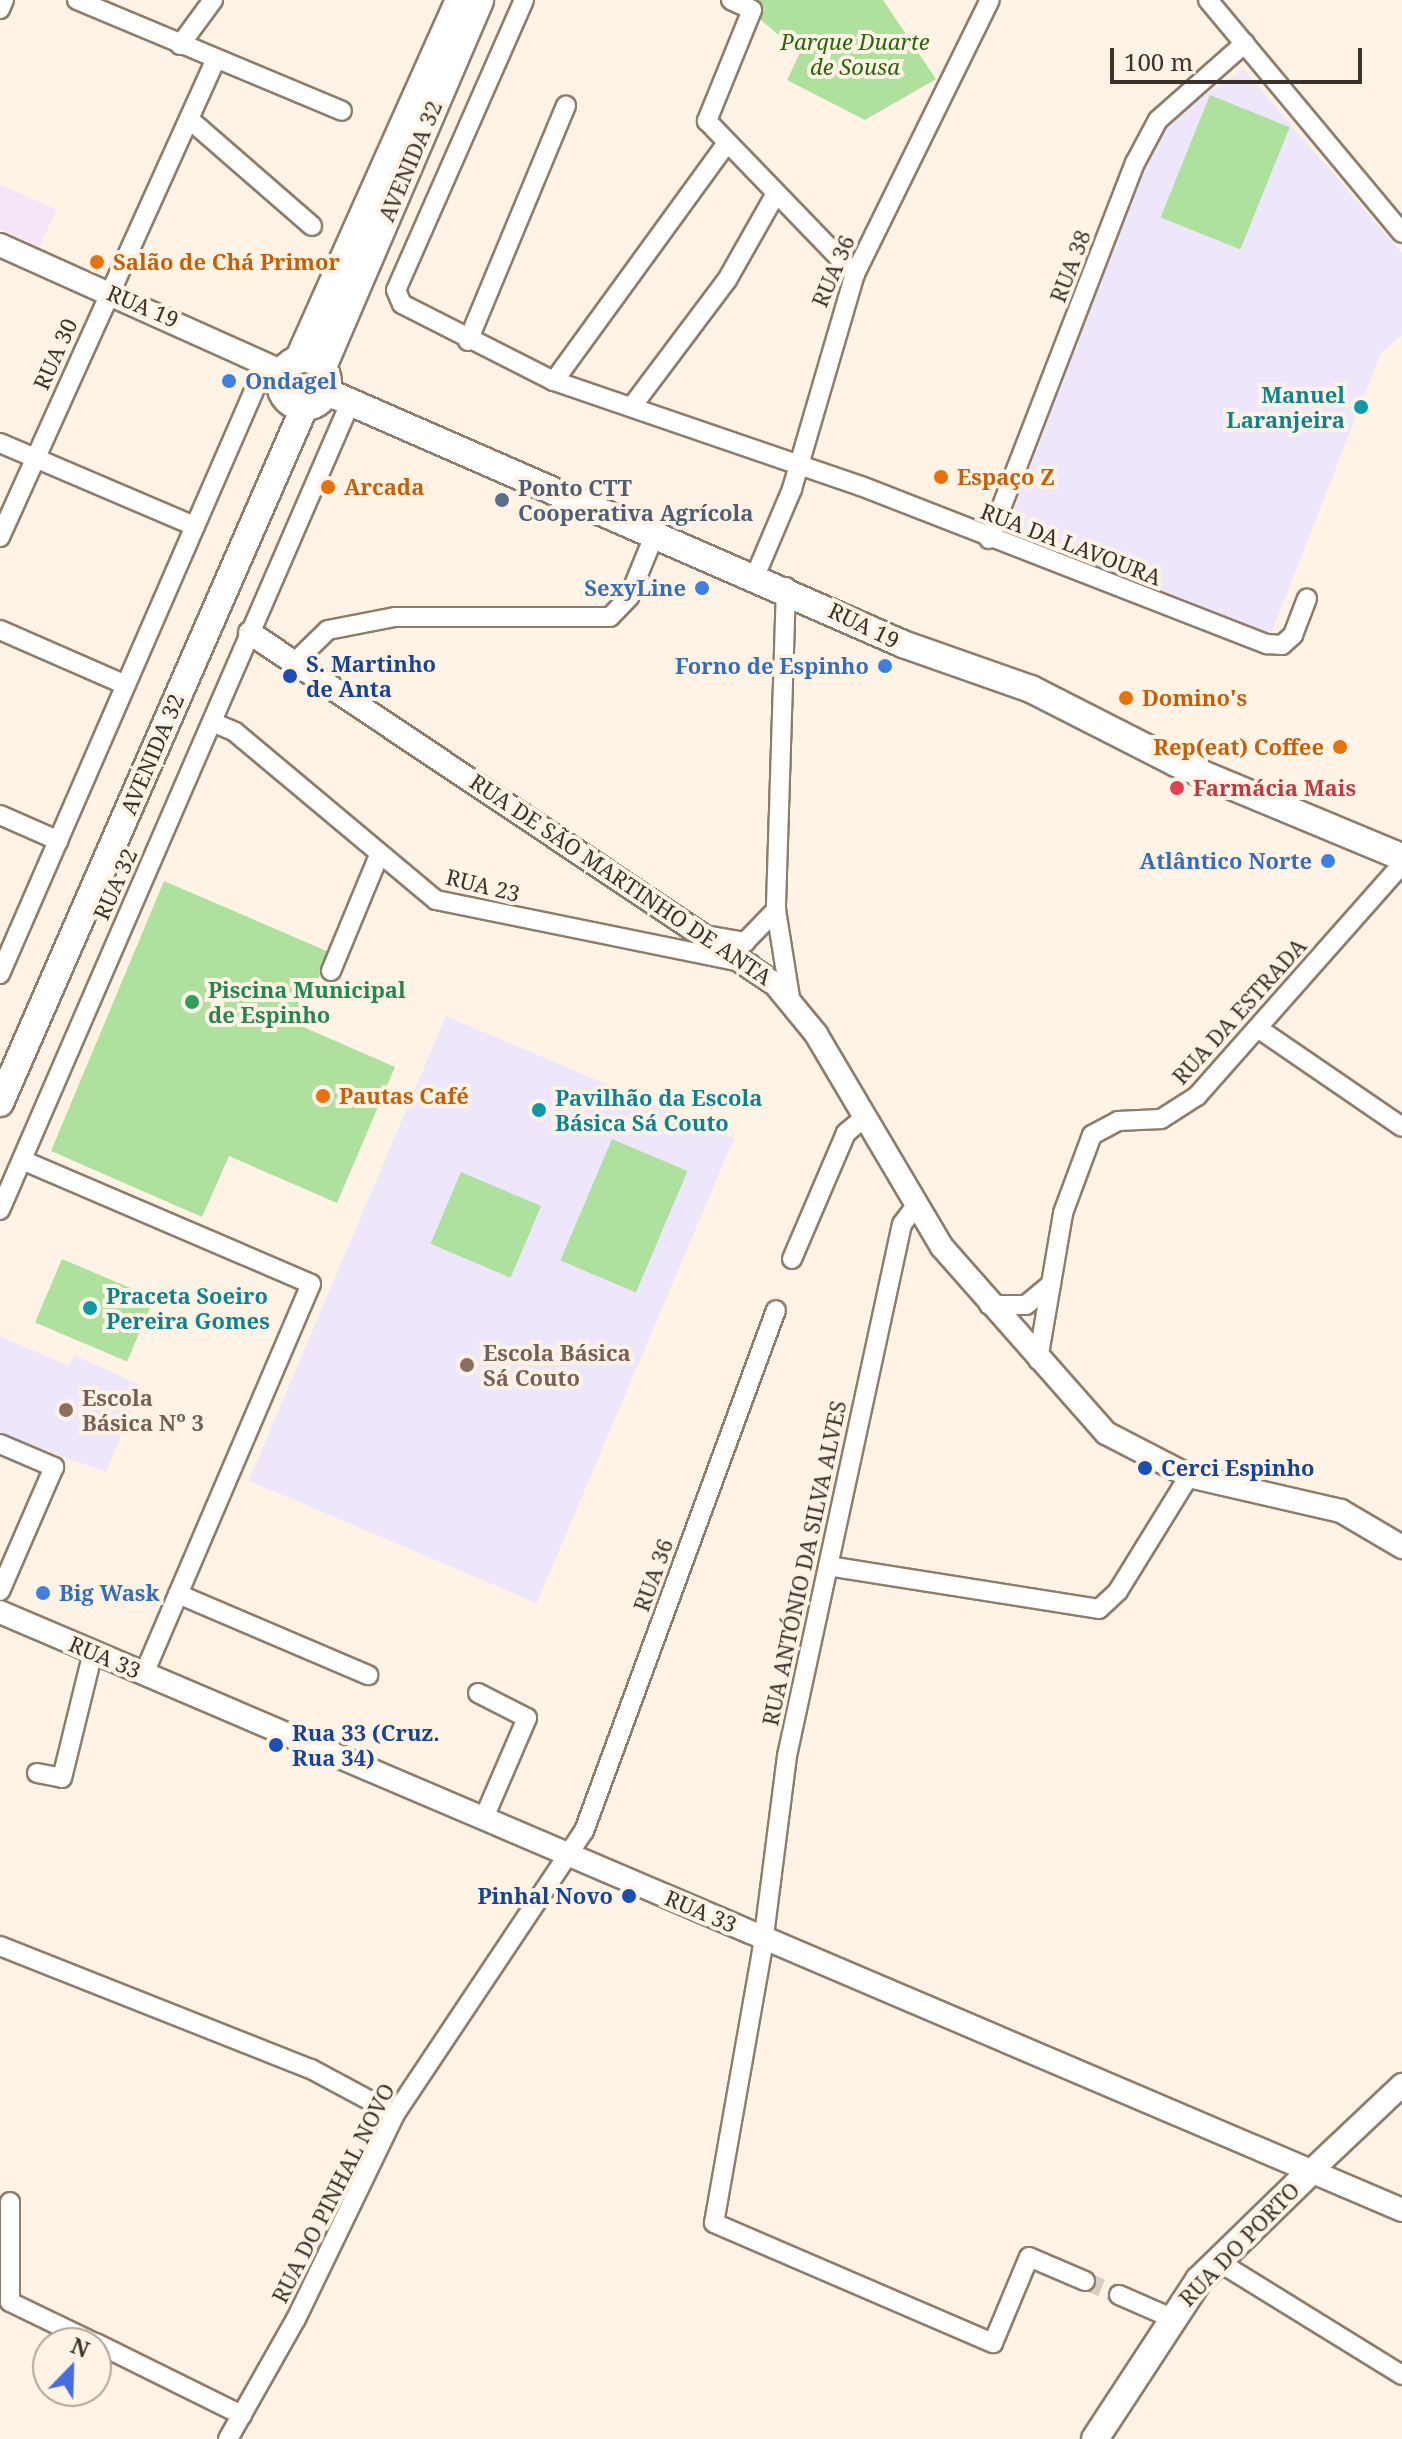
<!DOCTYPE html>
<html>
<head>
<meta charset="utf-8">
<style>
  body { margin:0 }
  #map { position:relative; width:1402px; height:2439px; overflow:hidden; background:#fff3e6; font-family:"Noto Serif",serif }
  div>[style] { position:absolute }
  .commercial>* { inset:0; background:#f5e5f7 }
  .education>* { inset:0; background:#eee7fc; transform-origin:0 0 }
  .green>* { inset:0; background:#aee09e; transform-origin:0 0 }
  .minor-tunnel>* { height:18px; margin-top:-9px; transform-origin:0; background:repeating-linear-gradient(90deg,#d8cdc1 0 18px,transparent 0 27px) }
  .roads { filter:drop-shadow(2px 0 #8e7d6a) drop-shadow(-2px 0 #8e7d6a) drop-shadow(0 2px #8e7d6a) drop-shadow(0 -2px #8e7d6a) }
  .minor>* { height:18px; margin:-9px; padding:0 9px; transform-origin:9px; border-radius:9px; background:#fff }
  .tertiary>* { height:22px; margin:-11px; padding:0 11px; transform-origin:11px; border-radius:11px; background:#fff }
  .secondary>* { height:26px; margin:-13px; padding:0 13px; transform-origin:13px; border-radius:13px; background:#fff }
  .secondary>.ring { margin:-13px; padding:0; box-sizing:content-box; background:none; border:26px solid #fff; border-radius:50% }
  .dots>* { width:22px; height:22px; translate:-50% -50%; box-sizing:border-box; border:4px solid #fff3e6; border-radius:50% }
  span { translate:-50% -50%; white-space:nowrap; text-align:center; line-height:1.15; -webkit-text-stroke:8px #fff3e6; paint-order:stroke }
  .park-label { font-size:22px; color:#29660b; font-style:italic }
  .street-label { font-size:22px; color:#3b332b }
  .food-label { font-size:22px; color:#c56008; font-weight:700 }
  .left { translate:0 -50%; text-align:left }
  .right { translate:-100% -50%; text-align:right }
  .shop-label { font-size:22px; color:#366cbe; font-weight:700 }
  .culture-label { font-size:22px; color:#0d838f; font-weight:700 }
  .service-label { font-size:22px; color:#4e5e75; font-weight:700 }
  .transit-label { font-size:22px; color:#164399; font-weight:700 }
  .health-label { font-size:22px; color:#be3a42; font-weight:700 }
  .leisure-label { font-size:22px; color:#27864d; font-weight:700 }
  .education-label { font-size:22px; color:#785e54; font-weight:700 }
  .north { position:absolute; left:32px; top:2327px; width:80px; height:80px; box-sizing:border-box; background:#fff3e6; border:2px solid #b1a69b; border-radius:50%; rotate:23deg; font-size:22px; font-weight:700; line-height:32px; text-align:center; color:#3b332b }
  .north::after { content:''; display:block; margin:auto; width:28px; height:36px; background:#446ee0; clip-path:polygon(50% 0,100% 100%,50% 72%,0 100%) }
  .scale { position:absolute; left:1110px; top:48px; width:252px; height:36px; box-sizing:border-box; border:4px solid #3b332b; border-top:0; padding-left:10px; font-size:24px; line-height:28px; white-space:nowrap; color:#3b332b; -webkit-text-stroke:6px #fff3e6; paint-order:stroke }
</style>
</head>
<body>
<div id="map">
  <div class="commercial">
    <div style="clip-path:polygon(0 185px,56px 209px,40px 247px,0 229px)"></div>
  </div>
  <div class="education">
    <div style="clip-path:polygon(1243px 69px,1402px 253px,1402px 335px,1381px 353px,1271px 634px,1028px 541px,1018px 535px,1026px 515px,1014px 510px,1148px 155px,1171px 118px)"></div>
    <div style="left:446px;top:1016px;width:313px;height:505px;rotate:23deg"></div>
    <div style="clip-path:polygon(0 1336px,69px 1366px,74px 1355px,143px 1386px,106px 1472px,0 1434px)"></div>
  </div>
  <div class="green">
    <div style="clip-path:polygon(737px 0,883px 0,936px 79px,865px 120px,787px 80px,800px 53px)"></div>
    <div style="left:1210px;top:95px;width:86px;height:132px;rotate:22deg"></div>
    <div style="clip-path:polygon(164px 881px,329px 952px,299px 1025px,395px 1067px,337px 1203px,229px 1156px,202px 1217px,51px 1151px)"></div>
    <div style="left:612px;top:1139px;width:82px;height:132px;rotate:23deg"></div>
    <div style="left:461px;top:1172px;width:87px;height:78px;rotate:23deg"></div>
    <div style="left:62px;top:1259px;width:100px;height:69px;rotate:23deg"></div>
  </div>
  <div class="minor-tunnel">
    <div style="left:1085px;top:2281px;width:37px;rotate:22deg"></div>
  </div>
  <div class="roads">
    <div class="minor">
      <div style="left:77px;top:0;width:287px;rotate:22.7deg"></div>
      <div style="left:524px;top:0;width:317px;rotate:113.8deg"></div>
      <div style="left:396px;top:290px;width:15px;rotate:67deg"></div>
      <div style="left:402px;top:304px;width:170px;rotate:26.9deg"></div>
      <div style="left:554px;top:381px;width:324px;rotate:18.9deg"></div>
      <div style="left:861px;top:486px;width:436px;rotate:21.3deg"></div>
      <div style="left:1267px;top:644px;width:15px;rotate:4deg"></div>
      <div style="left:1282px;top:645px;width:15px;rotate:-42deg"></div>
      <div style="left:1293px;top:635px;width:39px;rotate:-69deg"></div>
      <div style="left:731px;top:0;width:23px;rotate:25deg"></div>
      <div style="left:752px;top:10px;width:120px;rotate:112.1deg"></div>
      <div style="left:707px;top:121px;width:213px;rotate:46deg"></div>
      <div style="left:1208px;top:0;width:303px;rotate:50.2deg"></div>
      <div style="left:0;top:9px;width:10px;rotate:-66deg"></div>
      <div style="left:180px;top:45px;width:56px;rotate:-53.7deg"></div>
      <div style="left:189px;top:119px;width:163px;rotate:41deg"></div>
      <div style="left:468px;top:341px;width:255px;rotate:-67.4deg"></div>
      <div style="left:554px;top:381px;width:293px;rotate:-54deg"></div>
      <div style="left:633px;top:405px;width:156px;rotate:-53.1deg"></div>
      <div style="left:727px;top:280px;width:98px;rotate:-60.5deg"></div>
      <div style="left:0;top:443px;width:212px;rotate:23.1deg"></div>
      <div style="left:0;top:537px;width:522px;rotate:-65.69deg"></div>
      <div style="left:989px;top:539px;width:403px;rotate:-68.8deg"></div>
      <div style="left:1135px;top:163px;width:49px;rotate:-61.9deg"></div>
      <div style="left:1158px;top:120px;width:116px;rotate:-41.5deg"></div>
      <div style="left:756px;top:574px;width:92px;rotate:-67deg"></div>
      <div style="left:792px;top:489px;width:224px;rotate:-73.7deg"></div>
      <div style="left:855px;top:274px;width:305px;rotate:-63.8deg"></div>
      <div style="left:786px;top:587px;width:323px;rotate:91.8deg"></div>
      <div style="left:776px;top:910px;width:88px;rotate:80.9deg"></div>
      <div style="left:0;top:630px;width:137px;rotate:23.6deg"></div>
      <div style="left:297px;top:660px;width:43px;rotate:-44.1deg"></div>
      <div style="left:328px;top:630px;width:68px;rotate:-11deg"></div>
      <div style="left:395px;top:617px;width:215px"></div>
      <div style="left:610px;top:617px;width:28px;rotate:-46deg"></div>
      <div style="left:629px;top:597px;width:66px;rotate:-67.7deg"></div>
      <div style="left:212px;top:722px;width:25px;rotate:23deg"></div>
      <div style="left:235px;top:732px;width:262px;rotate:39.9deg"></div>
      <div style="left:436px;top:900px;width:321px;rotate:11.5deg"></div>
      <div style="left:0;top:815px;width:64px;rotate:23.8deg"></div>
      <div style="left:711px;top:936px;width:35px;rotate:10deg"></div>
      <div style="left:745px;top:942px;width:45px;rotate:-45.9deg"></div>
      <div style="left:331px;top:971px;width:126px;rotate:-67.5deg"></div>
      <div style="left:0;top:974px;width:666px;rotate:-66.47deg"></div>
      <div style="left:1259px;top:1029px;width:173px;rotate:34.4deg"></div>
      <div style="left:22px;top:1160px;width:314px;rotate:23.2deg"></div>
      <div style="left:311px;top:1284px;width:424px;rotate:113.2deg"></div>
      <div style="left:915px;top:1207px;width:21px;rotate:127deg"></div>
      <div style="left:902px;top:1224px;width:544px;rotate:102.2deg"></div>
      <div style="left:787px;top:1756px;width:197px;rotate:97.3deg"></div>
      <div style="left:762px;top:1951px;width:276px;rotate:100deg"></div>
      <div style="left:714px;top:2223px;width:304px;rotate:23.3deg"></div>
      <div style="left:993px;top:2343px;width:93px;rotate:-67.3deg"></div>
      <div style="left:1029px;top:2257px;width:61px;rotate:23.2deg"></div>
      <div style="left:0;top:1210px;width:882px;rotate:-66.55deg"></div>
      <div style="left:792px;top:1259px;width:137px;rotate:-66.8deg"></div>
      <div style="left:846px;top:1133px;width:23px;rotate:-40deg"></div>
      <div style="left:989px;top:1305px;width:37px"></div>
      <div style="left:1026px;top:1305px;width:33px;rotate:-40deg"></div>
      <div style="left:1038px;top:1360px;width:149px;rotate:-80.3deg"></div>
      <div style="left:1063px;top:1213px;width:83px;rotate:-69.6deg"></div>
      <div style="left:1092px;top:1135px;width:30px;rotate:-28deg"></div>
      <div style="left:1118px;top:1121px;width:43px;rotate:-2.7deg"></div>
      <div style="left:1161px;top:1119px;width:43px;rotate:-32.6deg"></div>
      <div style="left:1197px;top:1096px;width:310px;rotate:-48.5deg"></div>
      <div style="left:0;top:1444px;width:59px;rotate:23.1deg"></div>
      <div style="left:54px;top:1467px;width:135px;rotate:113.5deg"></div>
      <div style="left:828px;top:1566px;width:274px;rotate:9deg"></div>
      <div style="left:1099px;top:1609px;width:26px;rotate:-43deg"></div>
      <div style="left:1118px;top:1591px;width:135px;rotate:-58.3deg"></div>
      <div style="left:178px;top:1594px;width:207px;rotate:23.1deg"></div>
      <div style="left:478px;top:1693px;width:55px;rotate:27deg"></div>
      <div style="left:527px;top:1718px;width:109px;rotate:113.3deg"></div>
      <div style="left:37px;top:1773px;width:25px;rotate:11deg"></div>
      <div style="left:62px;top:1778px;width:130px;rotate:-76.2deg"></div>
      <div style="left:0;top:1946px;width:334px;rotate:21.6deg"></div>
      <div style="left:311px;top:2069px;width:95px;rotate:28.2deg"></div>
      <div style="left:10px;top:2202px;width:100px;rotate:90deg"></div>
      <div style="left:10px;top:2302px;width:94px;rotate:25.8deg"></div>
      <div style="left:1219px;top:2262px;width:215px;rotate:31.7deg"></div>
      <div style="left:1119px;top:2295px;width:55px;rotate:23.7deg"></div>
      <div style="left:96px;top:2343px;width:163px;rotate:26.3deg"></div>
      <div style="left:228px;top:2439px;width:138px;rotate:-60.5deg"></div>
      <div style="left:296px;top:2319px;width:228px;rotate:-64.2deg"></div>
      <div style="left:395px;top:2114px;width:340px;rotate:-56.3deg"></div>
      <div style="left:584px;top:1831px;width:555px;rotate:-69.77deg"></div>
    </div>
    <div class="tertiary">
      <div style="left:0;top:245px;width:310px;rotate:24.2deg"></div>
      <div style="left:250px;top:633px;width:632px;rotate:33.77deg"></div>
      <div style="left:775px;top:984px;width:65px;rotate:50.6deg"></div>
      <div style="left:816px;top:1034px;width:247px;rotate:59.4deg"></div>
      <div style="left:942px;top:1247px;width:248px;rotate:48.6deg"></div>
      <div style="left:1106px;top:1433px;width:93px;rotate:27.4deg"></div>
      <div style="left:1189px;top:1476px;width:156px;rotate:13deg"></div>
      <div style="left:1341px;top:1511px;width:71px;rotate:30.5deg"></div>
      <div style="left:0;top:1612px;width:1524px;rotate:23.1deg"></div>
      <div style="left:1310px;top:2172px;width:127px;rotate:-43.4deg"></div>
    </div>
    <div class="secondary">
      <div class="ring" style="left:280px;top:359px;width:22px;height:22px"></div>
      <div style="left:298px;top:360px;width:394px;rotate:-65.9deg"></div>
      <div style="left:323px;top:367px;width:399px;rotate:-66.8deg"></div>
      <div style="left:327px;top:392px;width:629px;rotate:23.63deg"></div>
      <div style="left:903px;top:644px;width:136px;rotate:19.4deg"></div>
      <div style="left:1031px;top:689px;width:163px;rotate:27deg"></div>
      <div style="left:1176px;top:763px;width:245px;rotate:22.6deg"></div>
      <div style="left:0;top:1103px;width:761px;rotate:-66.37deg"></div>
      <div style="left:1095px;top:2439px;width:190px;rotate:-56.8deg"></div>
      <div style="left:1199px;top:2280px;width:155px;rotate:-44.2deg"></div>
    </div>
  </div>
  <div class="dots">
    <div style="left:97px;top:262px;background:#e8710a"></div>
    <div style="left:229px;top:381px;background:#3f7fe0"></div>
    <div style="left:1361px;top:407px;background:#0f9aa8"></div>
    <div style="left:941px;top:477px;background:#e8710a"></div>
    <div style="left:328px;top:487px;background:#e8710a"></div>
    <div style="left:502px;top:500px;background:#5c6f8a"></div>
    <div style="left:702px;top:588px;background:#3f7fe0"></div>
    <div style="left:885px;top:666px;background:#3f7fe0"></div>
    <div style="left:290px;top:676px;background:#1a4fb4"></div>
    <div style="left:1126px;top:698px;background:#e8710a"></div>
    <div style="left:1340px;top:747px;background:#e8710a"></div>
    <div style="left:1177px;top:788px;background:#e0444e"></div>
    <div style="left:1328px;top:861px;background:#3f7fe0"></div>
    <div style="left:192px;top:1002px;background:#2e9e5b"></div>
    <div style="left:323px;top:1096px;background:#e8710a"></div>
    <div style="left:539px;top:1110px;background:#0f9aa8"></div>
    <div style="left:90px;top:1308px;background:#0f9aa8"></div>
    <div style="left:467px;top:1365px;background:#8d6e63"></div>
    <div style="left:66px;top:1410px;background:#8d6e63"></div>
    <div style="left:1145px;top:1468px;background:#1a4fb4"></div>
    <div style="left:43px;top:1593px;background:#3f7fe0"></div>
    <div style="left:276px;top:1745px;background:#1a4fb4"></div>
    <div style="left:629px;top:1896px;background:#1a4fb4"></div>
  </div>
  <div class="park-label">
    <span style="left:855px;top:54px">Parque Duarte<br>de Sousa</span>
  </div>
  <div class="street-label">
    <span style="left:410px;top:161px;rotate:-67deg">AVENIDA 32</span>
    <span style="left:1070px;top:266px;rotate:-69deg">RUA 38</span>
    <span style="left:833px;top:271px;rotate:-67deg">RUA 36</span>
    <span style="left:143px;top:306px;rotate:23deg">RUA 19</span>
    <span style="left:55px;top:354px;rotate:-66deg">RUA 30</span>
    <span style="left:1071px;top:544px;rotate:21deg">RUA DA LAVOURA</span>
    <span style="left:864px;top:625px;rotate:26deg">RUA 19</span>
    <span style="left:152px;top:754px;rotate:-67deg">AVENIDA 32</span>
    <span style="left:621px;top:879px;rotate:34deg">RUA DE SÃO MARTINHO DE ANTA</span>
    <span style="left:115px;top:884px;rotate:-66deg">RUA 32</span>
    <span style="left:483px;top:885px;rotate:14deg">RUA 23</span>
    <span style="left:1239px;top:1011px;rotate:-48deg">RUA DA ESTRADA</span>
    <span style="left:804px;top:1563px;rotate:-78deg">RUA ANTÓNIO DA SILVA ALVES</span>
    <span style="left:653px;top:1575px;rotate:-70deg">RUA 36</span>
    <span style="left:105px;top:1657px;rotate:23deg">RUA 33</span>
    <span style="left:701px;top:1911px;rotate:23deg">RUA 33</span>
    <span style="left:333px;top:2193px;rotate:-63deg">RUA DO PINHAL NOVO</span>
    <span style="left:1239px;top:2244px;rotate:-46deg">RUA DO PORTO</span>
  </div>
  <div class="food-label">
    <span class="left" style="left:113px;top:262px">Salão de Chá Primor</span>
    <span class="left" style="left:957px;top:477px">Espaço Z</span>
    <span class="left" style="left:344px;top:487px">Arcada</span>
    <span class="left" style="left:1142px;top:698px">Domino's</span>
    <span class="right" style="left:1324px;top:747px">Rep(eat) Coffee</span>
    <span class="left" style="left:339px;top:1096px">Pautas Café</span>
  </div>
  <div class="shop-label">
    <span class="left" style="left:245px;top:381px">Ondagel</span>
    <span class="right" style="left:686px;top:588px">SexyLine</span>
    <span class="right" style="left:869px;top:666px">Forno de Espinho</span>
    <span class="right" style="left:1312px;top:861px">Atlântico Norte</span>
    <span class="left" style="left:59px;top:1593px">Big Wask</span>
  </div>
  <div class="culture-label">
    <span class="right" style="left:1345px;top:407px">Manuel<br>Laranjeira</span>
    <span class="left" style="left:555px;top:1110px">Pavilhão da Escola<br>Básica Sá Couto</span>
    <span class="left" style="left:106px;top:1308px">Praceta Soeiro<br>Pereira Gomes</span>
  </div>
  <div class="service-label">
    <span class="left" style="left:518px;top:500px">Ponto CTT<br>Cooperativa Agrícola</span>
  </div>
  <div class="transit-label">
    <span class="left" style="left:306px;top:676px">S. Martinho<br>de Anta</span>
    <span class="left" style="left:1161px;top:1468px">Cerci Espinho</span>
    <span class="left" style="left:292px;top:1745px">Rua 33 (Cruz.<br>Rua 34)</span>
    <span class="right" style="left:613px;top:1896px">Pinhal Novo</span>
  </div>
  <div class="health-label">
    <span class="left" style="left:1193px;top:788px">Farmácia Mais</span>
  </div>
  <div class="leisure-label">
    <span class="left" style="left:208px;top:1002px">Piscina Municipal<br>de Espinho</span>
  </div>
  <div class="education-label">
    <span class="left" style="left:483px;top:1365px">Escola Básica<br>Sá Couto</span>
    <span class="left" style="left:82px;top:1410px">Escola<br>Básica Nº 3</span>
  </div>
  <div class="north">N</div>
  <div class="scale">100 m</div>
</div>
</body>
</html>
